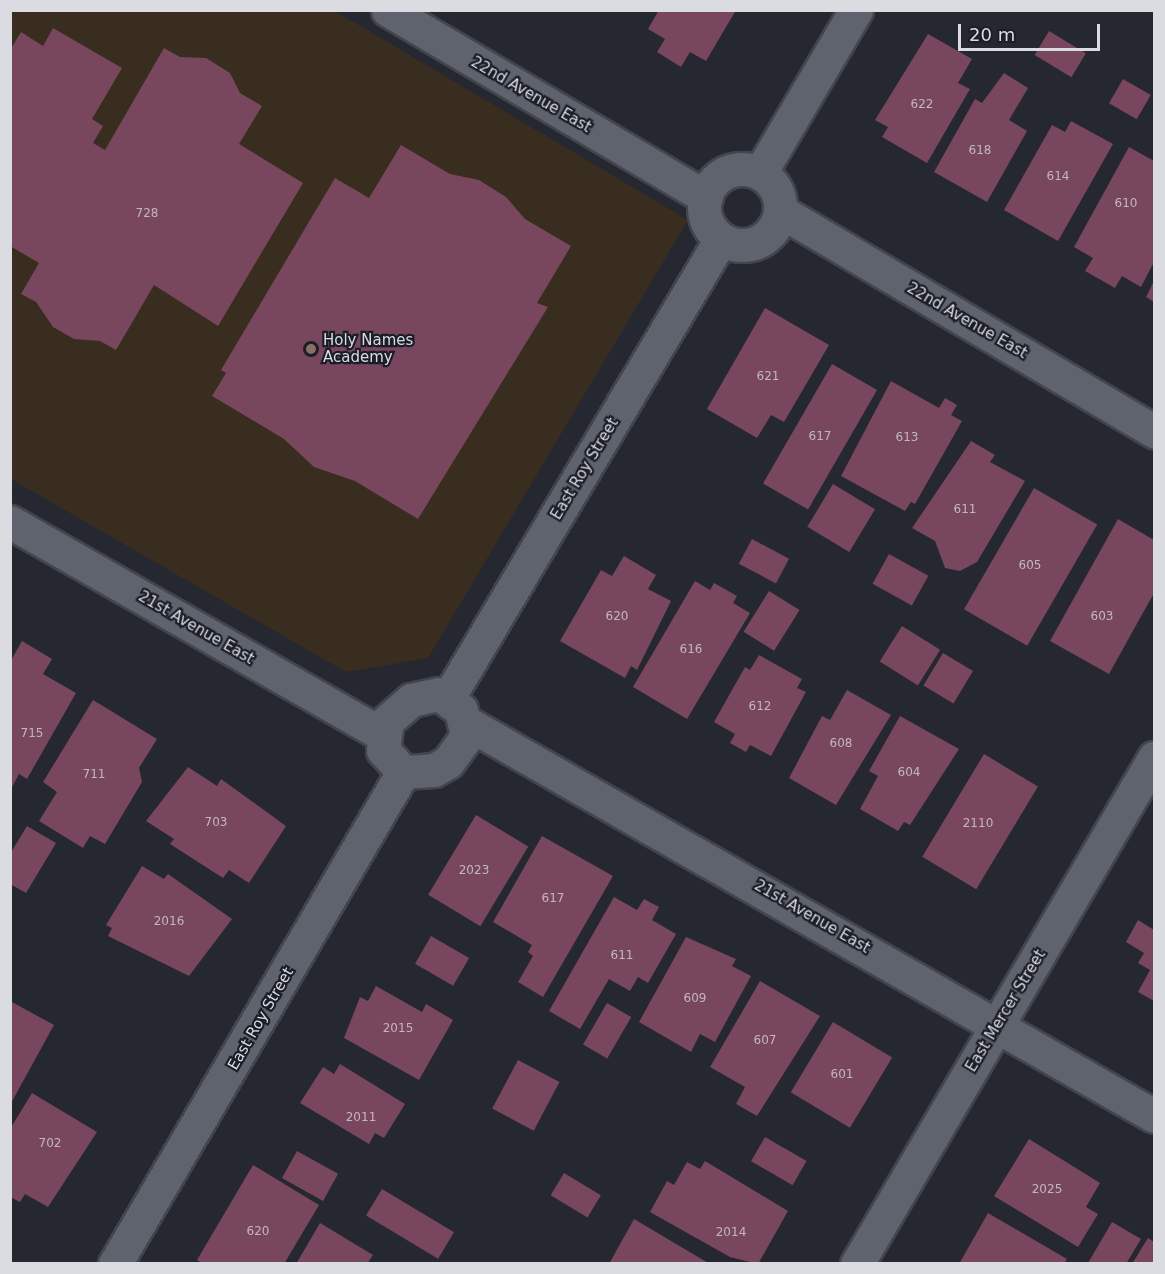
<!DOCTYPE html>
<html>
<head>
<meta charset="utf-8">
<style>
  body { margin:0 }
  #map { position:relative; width:1165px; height:1274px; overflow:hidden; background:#252831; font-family:"DejaVu Sans",sans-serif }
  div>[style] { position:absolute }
  .education>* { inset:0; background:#392d1f }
  .building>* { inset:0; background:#78465d; transform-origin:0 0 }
  .roads { filter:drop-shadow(2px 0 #43454d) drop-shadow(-2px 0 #43454d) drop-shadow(0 2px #43454d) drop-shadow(0 -2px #43454d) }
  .street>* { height:33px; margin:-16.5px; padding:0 16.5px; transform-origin:16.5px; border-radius:16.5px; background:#5f636d }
  .street>.ring { margin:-16.5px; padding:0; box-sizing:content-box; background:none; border:33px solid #5f636d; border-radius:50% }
  .dots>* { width:16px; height:16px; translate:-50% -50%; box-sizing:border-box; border:3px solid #1b1e27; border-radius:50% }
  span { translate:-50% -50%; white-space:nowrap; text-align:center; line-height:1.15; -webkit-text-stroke:4.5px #1b1e27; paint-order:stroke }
  .number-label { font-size:12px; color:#c2b6c1 }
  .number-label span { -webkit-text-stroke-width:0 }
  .street-label { font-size:15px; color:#dadce2 }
  .poi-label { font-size:15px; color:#dadce2 }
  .left { translate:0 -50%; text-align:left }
  .frame { position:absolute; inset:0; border:12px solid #dadce2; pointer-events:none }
  .scale { position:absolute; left:958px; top:24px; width:142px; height:27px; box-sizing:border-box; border:3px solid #dadce2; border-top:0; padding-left:8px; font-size:18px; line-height:21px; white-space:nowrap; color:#dadce2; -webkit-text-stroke:4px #1b1e27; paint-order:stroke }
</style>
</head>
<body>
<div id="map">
  <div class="education">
    <div style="clip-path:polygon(11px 11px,335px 11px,688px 220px,428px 658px,346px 672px,11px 479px)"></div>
  </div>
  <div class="building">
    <div style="clip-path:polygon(659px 10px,736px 10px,706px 61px,690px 52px,681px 67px,657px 52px,665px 39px,648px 29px)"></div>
    <div style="clip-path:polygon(53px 28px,122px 68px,92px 119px,103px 126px,93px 143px,105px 150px,164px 48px,180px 57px,206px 58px,230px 73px,240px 93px,262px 106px,239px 144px,303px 183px,218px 326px,154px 285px,116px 350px,100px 341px,74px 339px,53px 327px,36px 302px,21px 294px,39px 263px,10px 246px,10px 50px,21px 32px,43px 46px)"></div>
    <div style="left:1049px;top:31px;width:43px;height:28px;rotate:31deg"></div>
    <div style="clip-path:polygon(928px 34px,972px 59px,958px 83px,970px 89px,927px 163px,882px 137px,888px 127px,875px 120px)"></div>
    <div style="clip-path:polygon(1004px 73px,1028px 88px,1009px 120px,1027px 131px,987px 202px,934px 172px,975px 99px,982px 103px)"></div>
    <div style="left:1123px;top:79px;width:32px;height:28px;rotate:30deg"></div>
    <div style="clip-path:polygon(1071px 121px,1113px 144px,1058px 241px,1004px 210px,1052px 125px,1065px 132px)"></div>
    <div style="clip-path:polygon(401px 145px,450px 174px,479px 180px,506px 197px,525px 219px,571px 246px,537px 303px,548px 307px,418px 519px,355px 481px,314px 467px,284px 439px,212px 396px,226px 373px,221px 370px,335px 178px,369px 198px)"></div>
    <div style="clip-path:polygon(1129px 147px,1154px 161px,1154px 262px,1141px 287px,1122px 276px,1115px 288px,1085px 271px,1093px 258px,1074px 247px)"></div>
    <div style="clip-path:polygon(1154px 281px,1154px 302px,1146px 297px)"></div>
    <div style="clip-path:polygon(765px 308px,829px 345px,784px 422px,771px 415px,757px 438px,707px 409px)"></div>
    <div style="left:832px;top:364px;width:52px;height:138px;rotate:30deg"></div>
    <div style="clip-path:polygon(891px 381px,939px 408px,945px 398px,957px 405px,951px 415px,962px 421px,915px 504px,911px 502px,905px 511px,841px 476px)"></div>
    <div style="clip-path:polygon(971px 441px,995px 455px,990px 462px,1025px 481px,977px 562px,960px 571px,945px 568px,935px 541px,912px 528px)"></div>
    <div style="left:833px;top:484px;width:49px;height:50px;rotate:31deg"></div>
    <div style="left:1034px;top:488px;width:73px;height:140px;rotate:30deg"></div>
    <div style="clip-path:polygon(1118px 519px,1154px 540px,1154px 593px,1109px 674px,1050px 641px)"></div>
    <div style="left:752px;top:539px;width:42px;height:28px;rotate:28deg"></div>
    <div style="left:889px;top:554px;width:45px;height:34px;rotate:29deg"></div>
    <div style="clip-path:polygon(624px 556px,656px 575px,648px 589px,671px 601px,637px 670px,631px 666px,625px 678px,560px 641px,601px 570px,612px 576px)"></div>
    <div style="clip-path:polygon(695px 581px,710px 590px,714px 583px,737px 596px,733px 603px,750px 613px,687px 719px,633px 687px)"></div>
    <div style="left:769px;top:591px;width:36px;height:48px;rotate:32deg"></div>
    <div style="left:902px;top:626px;width:45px;height:42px;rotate:32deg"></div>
    <div style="clip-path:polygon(22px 641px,52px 659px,43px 674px,76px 693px,27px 779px,19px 774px,10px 791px,10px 662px)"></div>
    <div style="left:943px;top:653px;width:35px;height:38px;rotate:31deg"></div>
    <div style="clip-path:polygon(759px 655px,802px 679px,797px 688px,806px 692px,771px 756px,750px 745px,746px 752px,730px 743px,735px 734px,714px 722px,745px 667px,750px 670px)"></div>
    <div style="clip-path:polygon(847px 690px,891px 715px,836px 805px,789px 778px,822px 716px,830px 720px)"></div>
    <div style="clip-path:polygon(93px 700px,157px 739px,139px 768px,142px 782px,105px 844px,90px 836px,83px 848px,39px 821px,57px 792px,43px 782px)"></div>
    <div style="clip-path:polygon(900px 716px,959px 749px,910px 825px,904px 822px,898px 831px,860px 809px,878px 776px,869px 771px)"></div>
    <div style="left:984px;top:754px;width:63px;height:120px;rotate:31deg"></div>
    <div style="clip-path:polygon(188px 767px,217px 786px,221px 779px,286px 826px,249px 883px,229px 870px,223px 878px,170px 844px,174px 839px,146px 821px)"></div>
    <div style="left:476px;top:815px;width:61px;height:93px;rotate:31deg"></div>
    <div style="clip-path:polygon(27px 826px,56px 843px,26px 893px,10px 884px,10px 854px)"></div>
    <div style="clip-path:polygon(542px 836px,613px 876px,543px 997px,518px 982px,533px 956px,528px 952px,532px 945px,493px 922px)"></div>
    <div style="clip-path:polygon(142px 866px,164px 879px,168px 874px,232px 919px,189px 976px,108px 936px,112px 928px,106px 925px)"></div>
    <div style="clip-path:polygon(614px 897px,637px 910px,644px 899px,659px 907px,652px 920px,676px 934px,648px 983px,638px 977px,630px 991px,609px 979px,580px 1029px,549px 1011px)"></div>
    <div style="clip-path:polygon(1138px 920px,1154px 930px,1154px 1001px,1138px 992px,1150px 970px,1138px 963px,1144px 953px,1126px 942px)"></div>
    <div style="left:431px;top:936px;width:44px;height:32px;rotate:30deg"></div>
    <div style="clip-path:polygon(686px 937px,736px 959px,732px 966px,751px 976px,715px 1042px,700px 1034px,691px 1052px,639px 1022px)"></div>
    <div style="clip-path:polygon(760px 981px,820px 1016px,757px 1116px,736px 1104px,745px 1087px,710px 1067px)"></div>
    <div style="clip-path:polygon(376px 986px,422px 1012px,426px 1004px,453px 1020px,419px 1080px,344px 1038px,360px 997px,368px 1001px)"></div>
    <div style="clip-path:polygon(10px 1001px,54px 1025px,10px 1105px)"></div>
    <div style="left:607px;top:1003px;width:28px;height:48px;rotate:30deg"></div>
    <div style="left:833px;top:1022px;width:69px;height:82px;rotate:31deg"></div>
    <div style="left:518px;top:1060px;width:47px;height:55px;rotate:28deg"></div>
    <div style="clip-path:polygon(340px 1064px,405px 1104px,384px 1138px,375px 1133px,369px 1144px,300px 1103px,323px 1067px,334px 1074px)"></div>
    <div style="clip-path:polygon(32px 1093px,97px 1132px,48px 1207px,25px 1194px,20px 1202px,10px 1197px,10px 1129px)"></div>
    <div style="left:765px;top:1137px;width:48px;height:28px;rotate:30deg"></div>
    <div style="clip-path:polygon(1029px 1139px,1100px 1183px,1086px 1207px,1098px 1214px,1078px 1247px,994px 1196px)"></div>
    <div style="left:297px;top:1151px;width:47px;height:31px;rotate:29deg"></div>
    <div style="clip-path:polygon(705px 1161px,788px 1211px,758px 1264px,730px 1257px,650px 1212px,667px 1181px,674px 1185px,687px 1162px,700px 1169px)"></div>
    <div style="clip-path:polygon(253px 1165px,319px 1205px,284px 1264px,203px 1264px,197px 1260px)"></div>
    <div style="left:564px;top:1173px;width:43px;height:26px;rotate:31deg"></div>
    <div style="left:382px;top:1189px;width:84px;height:31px;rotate:31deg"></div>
    <div style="clip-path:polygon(988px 1213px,1067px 1259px,1064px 1264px,959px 1264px)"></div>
    <div style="clip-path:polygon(634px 1219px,710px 1264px,609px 1264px)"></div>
    <div style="clip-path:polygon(1112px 1222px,1141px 1239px,1126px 1264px,1088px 1263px)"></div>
    <div style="clip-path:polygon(320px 1223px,373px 1255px,367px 1264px,296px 1264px)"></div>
    <div style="clip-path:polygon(1148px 1238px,1154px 1242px,1154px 1264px,1132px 1264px)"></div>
  </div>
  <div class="roads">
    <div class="street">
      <div style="left:388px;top:10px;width:369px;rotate:30.5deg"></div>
      <div class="ring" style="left:704px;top:169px;width:43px;height:43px"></div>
      <div style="left:760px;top:173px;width:189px;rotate:-59.5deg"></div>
      <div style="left:780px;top:211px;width:434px;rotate:30.5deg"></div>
      <div style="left:10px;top:522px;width:427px;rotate:29.7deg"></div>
      <div style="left:439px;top:694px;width:27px;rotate:36deg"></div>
      <div style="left:461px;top:710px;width:27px;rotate:77deg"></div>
      <div style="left:467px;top:736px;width:32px;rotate:126deg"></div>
      <div style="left:448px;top:762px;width:16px;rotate:150deg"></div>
      <div style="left:434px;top:770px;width:31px;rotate:176deg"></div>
      <div style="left:403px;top:772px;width:30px;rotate:-132deg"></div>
      <div style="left:383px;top:750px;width:29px;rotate:-82deg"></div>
      <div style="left:387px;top:721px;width:32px;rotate:-41deg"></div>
      <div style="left:411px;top:700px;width:29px;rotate:-12deg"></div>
      <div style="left:448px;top:698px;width:534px;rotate:-59.26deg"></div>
      <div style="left:467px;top:723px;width:791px;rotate:29.77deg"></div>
      <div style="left:115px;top:1264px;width:570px;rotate:-59.66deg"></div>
      <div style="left:857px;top:1264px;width:587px;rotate:-59.59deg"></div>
    </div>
  </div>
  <div class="dots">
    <div style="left:311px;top:349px;background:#8d6e63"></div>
  </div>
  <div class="number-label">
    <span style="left:922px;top:105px">622</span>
    <span style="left:980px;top:151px">618</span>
    <span style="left:1058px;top:177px">614</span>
    <span style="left:1126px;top:204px">610</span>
    <span style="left:147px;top:214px">728</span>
    <span style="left:768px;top:377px">621</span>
    <span style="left:820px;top:437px">617</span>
    <span style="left:907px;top:438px">613</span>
    <span style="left:965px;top:510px">611</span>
    <span style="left:1030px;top:566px">605</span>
    <span style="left:617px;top:617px">620</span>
    <span style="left:1102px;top:617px">603</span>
    <span style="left:691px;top:650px">616</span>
    <span style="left:760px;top:707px">612</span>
    <span style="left:32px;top:734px">715</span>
    <span style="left:841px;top:744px">608</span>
    <span style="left:909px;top:773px">604</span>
    <span style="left:94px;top:775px">711</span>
    <span style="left:216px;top:823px">703</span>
    <span style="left:978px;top:824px">2110</span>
    <span style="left:474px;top:871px">2023</span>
    <span style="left:553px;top:899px">617</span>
    <span style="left:169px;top:922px">2016</span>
    <span style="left:622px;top:956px">611</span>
    <span style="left:695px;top:999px">609</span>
    <span style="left:398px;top:1029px">2015</span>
    <span style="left:765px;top:1041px">607</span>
    <span style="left:842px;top:1075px">601</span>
    <span style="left:361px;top:1118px">2011</span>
    <span style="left:50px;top:1144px">702</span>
    <span style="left:1047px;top:1190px">2025</span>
    <span style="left:258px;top:1232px">620</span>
    <span style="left:731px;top:1233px">2014</span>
  </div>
  <div class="street-label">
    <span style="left:531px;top:95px;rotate:30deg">22nd Avenue East</span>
    <span style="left:967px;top:321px;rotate:30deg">22nd Avenue East</span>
    <span style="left:585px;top:469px;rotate:-59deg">East Roy Street</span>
    <span style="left:196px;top:628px;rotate:30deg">21st Avenue East</span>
    <span style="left:812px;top:917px;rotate:30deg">21st Avenue East</span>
    <span style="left:1006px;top:1011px;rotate:-59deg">East Mercer Street</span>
    <span style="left:261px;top:1019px;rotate:-60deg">East Roy Street</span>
  </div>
  <div class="poi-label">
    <span class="left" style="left:323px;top:349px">Holy Names<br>Academy</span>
  </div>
  <div class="frame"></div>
  <div class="scale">20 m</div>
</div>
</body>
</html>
